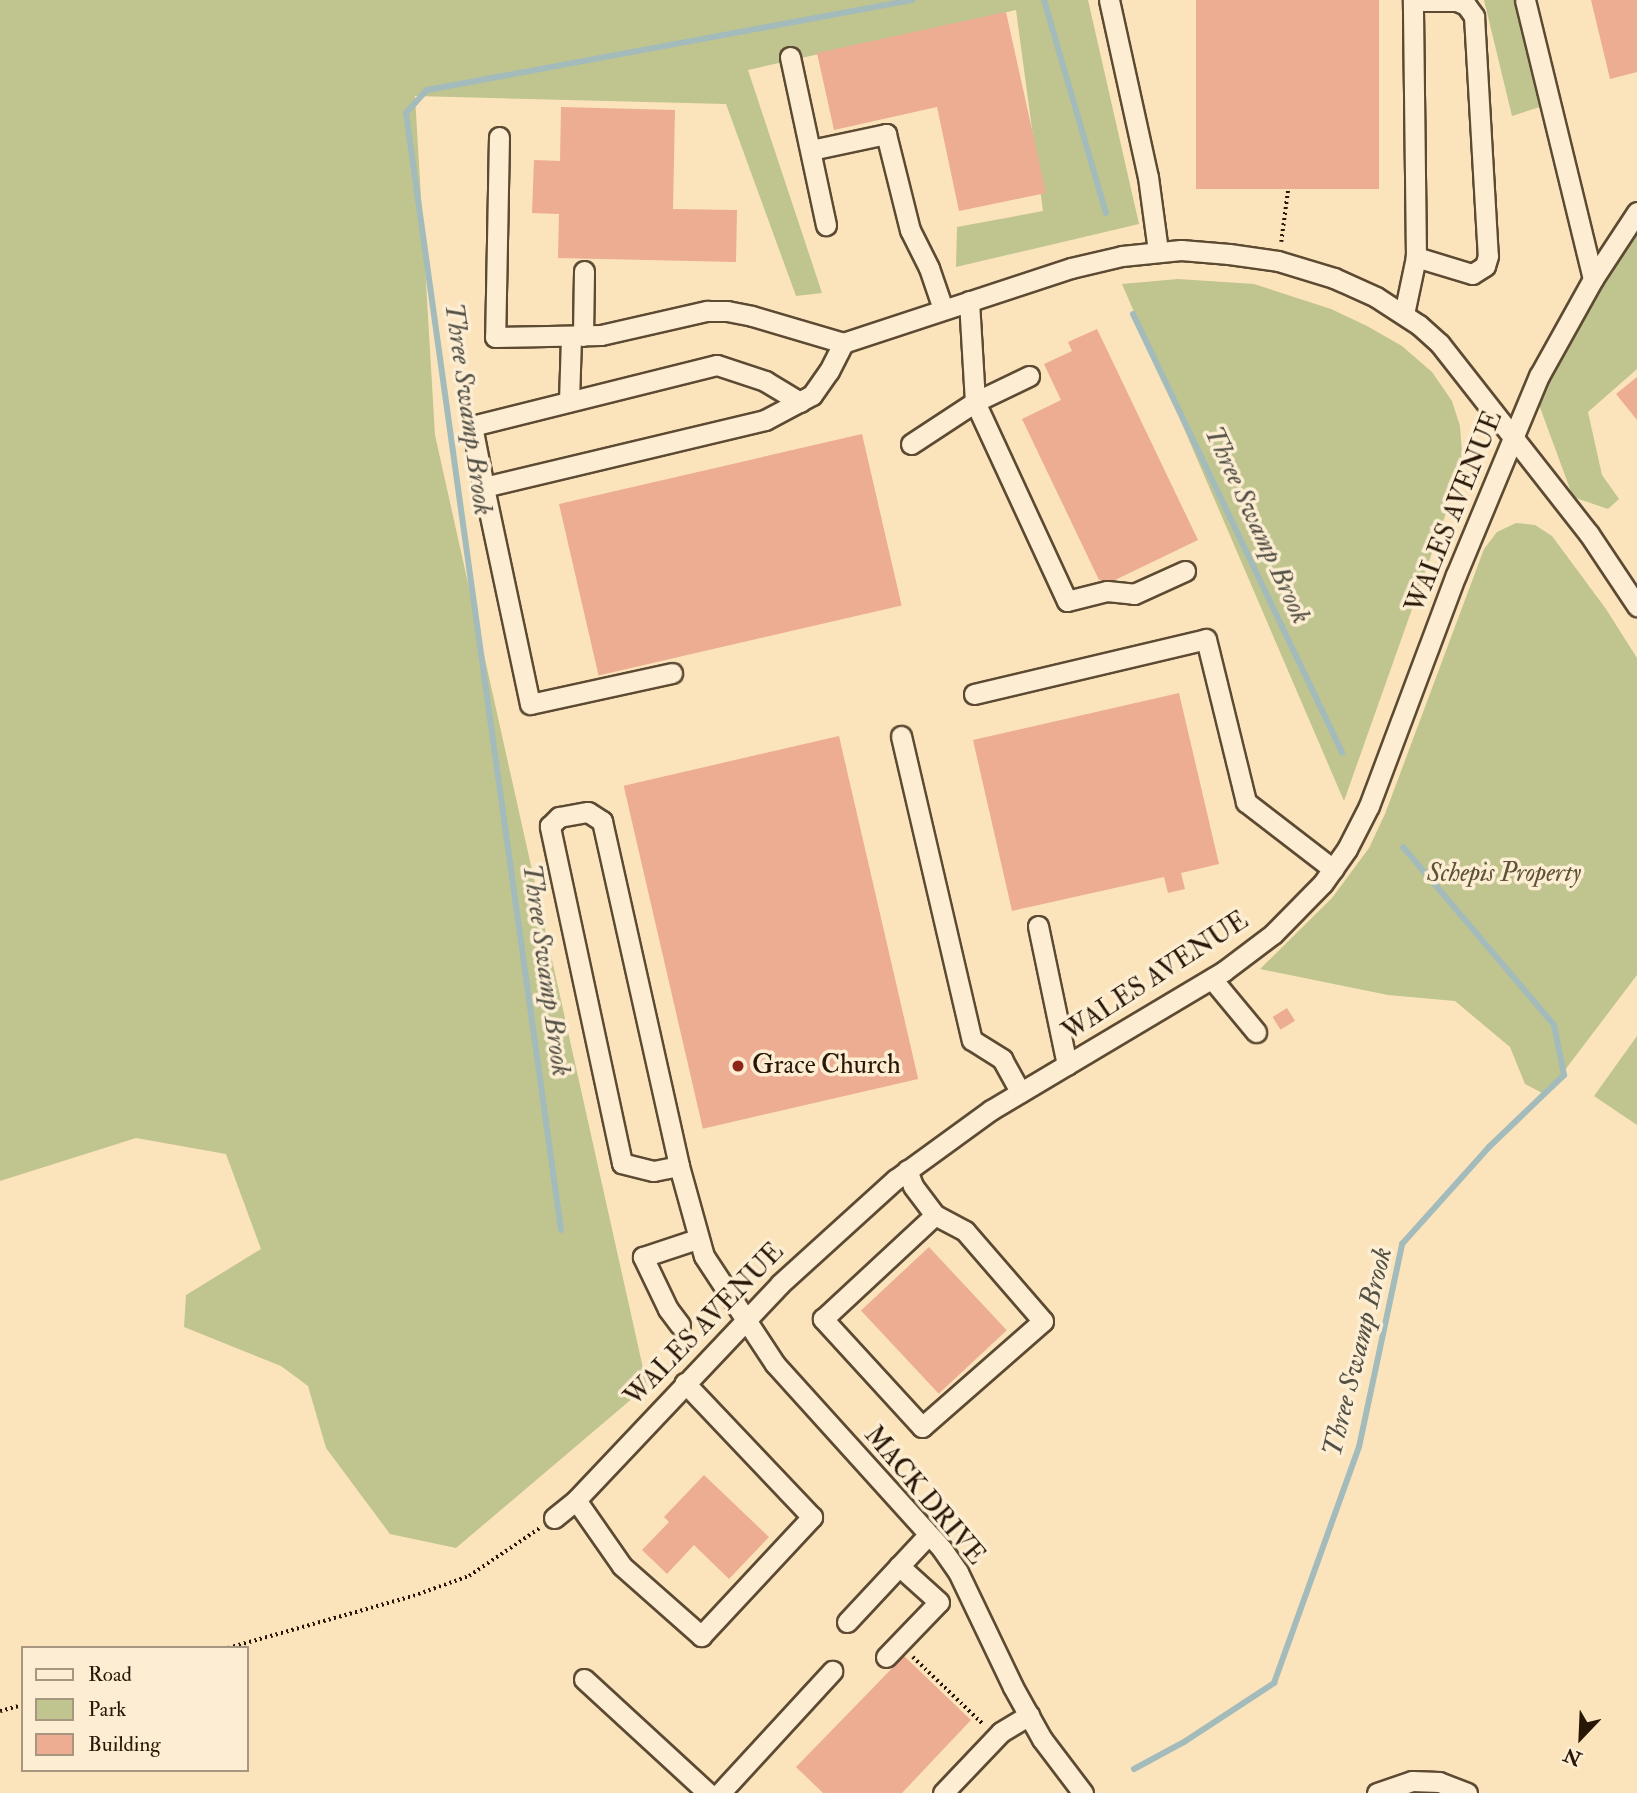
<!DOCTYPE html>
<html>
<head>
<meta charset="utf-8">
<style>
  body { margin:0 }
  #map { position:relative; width:1637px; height:1793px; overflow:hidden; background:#fbe4bb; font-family:"IM FELL Double Pica",serif }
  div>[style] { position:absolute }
  .green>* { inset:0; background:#c0c48f }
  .stream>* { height:6px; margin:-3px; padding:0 3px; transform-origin:3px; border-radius:3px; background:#a3bcbb }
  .building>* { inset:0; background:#edad93; transform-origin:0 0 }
  .path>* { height:3.5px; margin-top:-1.75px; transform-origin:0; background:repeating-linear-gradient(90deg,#281606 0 2px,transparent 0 5.5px) }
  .roads { filter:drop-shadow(2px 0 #5d4a33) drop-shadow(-2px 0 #5d4a33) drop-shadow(0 2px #5d4a33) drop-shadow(0 -2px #5d4a33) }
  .minor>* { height:19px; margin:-9.5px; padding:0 9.5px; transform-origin:9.5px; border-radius:9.5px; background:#fcedd3 }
  .dots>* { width:19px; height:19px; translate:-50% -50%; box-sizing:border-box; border:4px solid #fcedd3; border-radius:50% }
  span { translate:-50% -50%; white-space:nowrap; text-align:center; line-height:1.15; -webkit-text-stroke:7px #fcedd3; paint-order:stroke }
  .street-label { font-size:26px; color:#281606 }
  .park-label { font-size:26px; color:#5d5336; font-style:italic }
  .poi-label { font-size:26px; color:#281606 }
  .left { translate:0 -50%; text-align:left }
  .water-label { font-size:28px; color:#535045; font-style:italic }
  .legend { position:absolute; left:21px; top:1646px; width:228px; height:126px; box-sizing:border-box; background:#fcedd3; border:2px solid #a79781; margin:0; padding:9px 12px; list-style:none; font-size:21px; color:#281606 }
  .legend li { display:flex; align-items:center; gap:14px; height:35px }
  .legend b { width:35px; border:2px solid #a79781 }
  .north { position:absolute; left:1546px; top:1702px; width:70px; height:70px; -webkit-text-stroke:5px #fcedd3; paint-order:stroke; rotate:203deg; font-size:19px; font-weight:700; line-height:28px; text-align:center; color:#281606 }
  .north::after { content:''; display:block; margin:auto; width:24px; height:32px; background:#281606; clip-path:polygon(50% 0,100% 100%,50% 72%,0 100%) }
</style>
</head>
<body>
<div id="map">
  <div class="green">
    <div style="clip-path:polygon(0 0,1088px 0,1139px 224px,956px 267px,957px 227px,1043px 211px,1016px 10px,748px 70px,822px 293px,796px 296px,726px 104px,415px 96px,435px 435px,647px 1386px,456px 1548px,390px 1534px,326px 1448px,308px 1386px,281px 1366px,184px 1327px,186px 1295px,261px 1249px,226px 1154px,136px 1138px,0 1181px)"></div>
    <div style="clip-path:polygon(1484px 0,1524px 0,1546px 105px,1512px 116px)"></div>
    <div style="clip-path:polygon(1637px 226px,1637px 369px,1588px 412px,1602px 475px,1619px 499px,1608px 509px,1573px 497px,1538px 402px)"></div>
    <div style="clip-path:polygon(1178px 279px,1254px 284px,1331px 309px,1367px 326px,1402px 346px,1432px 372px,1452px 401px,1460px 426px,1462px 453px,1456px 485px,1344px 801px,1122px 284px)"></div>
    <div style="clip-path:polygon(1516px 523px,1535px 525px,1552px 536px,1606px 609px,1637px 658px,1637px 975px,1546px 1095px,1525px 1084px,1510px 1047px,1455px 1001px,1388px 995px,1260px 969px,1332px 898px,1369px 848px,1385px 814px,1484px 549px,1497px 532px)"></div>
    <div style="clip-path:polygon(1637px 1036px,1637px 1125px,1594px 1096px)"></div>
  </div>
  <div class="stream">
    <div style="left:1044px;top:0;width:222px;rotate:73.8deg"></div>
    <div style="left:1133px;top:314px;width:486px;rotate:64.5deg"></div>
    <div style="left:561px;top:1230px;width:1128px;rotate:-97.9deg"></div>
    <div style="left:406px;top:113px;width:31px;rotate:-48deg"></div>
    <div style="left:427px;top:90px;width:493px;rotate:-10.5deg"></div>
    <div style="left:1134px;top:1769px;width:57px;rotate:-28.4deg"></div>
    <div style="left:1184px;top:1742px;width:108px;rotate:-33.2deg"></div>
    <div style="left:1274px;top:1683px;width:251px;rotate:-70.2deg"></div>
    <div style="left:1359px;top:1447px;width:208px;rotate:-78deg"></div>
    <div style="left:1402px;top:1244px;width:130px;rotate:-48.1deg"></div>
    <div style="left:1489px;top:1147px;width:104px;rotate:-43.8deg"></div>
    <div style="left:1564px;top:1075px;width:51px;rotate:-101.3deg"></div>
    <div style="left:1554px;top:1025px;width:233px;rotate:-130.3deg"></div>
  </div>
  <div class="building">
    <div style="left:1196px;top:0;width:183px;height:189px"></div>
    <div style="clip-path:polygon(1591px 0,1637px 0,1637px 72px,1610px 79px)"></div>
    <div style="clip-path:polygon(1006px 12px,1046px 193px,959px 211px,937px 107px,834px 130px,817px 53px)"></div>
    <div style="clip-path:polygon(561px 107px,675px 110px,673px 209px,737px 210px,736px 262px,558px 258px,559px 214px,532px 213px,534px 160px,560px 161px)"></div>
    <div style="clip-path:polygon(1097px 329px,1198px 540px,1115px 580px,1099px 580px,1022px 419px,1061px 400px,1044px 364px,1072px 351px,1068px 342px)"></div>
    <div style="clip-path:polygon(1637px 377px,1637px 420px,1616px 394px)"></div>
    <div style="left:862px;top:434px;width:176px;height:311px;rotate:77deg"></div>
    <div style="clip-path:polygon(1179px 693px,1219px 864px,1181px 873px,1185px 889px,1168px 893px,1164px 877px,1012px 911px,973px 740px)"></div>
    <div style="left:839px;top:736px;width:352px;height:221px;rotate:77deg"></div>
    <div style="left:1287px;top:1008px;width:15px;height:17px;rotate:58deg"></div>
    <div style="left:929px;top:1247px;width:114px;height:93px;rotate:47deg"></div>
    <div style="clip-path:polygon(704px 1475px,769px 1537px,729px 1579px,694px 1545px,667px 1574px,642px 1550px,669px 1522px,664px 1517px)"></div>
    <div style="clip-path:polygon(904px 1656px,971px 1720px,902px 1793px,823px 1793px,796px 1767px)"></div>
  </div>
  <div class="path">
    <div style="left:1281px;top:242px;width:53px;rotate:-82.5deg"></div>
    <div style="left:228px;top:1648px;width:192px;rotate:-15.7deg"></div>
    <div style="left:413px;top:1596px;width:59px;rotate:-19.7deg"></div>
    <div style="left:469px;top:1576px;width:87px;rotate:-34.2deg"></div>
    <div style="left:913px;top:1657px;width:97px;rotate:43.7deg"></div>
    <div style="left:0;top:1711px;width:24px;rotate:-15deg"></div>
  </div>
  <div class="roads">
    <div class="minor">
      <div style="left:1109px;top:0;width:181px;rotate:77.6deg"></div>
      <div style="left:1148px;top:177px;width:75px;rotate:82.3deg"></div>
      <div style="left:1525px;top:0;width:287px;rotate:76.3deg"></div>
      <div style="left:1413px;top:1px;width:44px"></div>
      <div style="left:1457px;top:1px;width:10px;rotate:24deg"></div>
      <div style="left:1466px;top:5px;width:14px;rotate:54deg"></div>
      <div style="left:1474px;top:16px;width:240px;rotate:86.7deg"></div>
      <div style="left:1488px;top:256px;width:10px;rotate:107deg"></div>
      <div style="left:1485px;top:266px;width:15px;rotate:148deg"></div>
      <div style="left:1472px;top:274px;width:59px;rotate:-163.1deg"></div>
      <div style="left:790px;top:57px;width:172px;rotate:77.9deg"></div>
      <div style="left:499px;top:137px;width:200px;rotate:91.1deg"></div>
      <div style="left:495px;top:337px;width:106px;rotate:-1.1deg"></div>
      <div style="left:601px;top:335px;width:109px;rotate:-12.8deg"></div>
      <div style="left:707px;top:311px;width:20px"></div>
      <div style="left:727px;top:311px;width:25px;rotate:11deg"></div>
      <div style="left:752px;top:316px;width:95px;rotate:16.5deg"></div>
      <div style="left:811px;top:150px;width:77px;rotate:-12deg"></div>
      <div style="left:886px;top:134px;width:99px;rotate:76deg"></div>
      <div style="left:910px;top:230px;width:42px;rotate:63.4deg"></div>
      <div style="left:929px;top:268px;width:43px;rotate:71.1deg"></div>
      <div style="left:969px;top:301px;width:101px;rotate:86.6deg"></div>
      <div style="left:975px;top:402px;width:219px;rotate:65.2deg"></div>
      <div style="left:1067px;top:601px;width:41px;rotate:-14deg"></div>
      <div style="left:1107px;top:591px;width:27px;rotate:6deg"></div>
      <div style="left:1134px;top:594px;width:56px;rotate:-24.3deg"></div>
      <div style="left:1404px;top:314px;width:58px;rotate:-78.1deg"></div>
      <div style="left:1416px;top:257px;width:257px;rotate:-90.7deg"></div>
      <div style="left:583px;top:336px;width:65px;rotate:-89.1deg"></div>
      <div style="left:843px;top:343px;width:240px;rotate:-18.2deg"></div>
      <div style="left:1071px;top:268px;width:52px;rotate:-13.2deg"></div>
      <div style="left:1122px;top:256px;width:59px;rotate:-5.8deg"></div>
      <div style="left:1181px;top:250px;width:48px;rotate:4.8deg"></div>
      <div style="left:1229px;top:254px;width:49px;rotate:8.1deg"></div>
      <div style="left:1278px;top:261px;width:59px;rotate:16.9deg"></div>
      <div style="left:1334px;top:278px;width:46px;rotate:24.3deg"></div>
      <div style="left:1376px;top:297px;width:51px;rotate:33.1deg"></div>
      <div style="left:1419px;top:325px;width:28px;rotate:42deg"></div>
      <div style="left:1440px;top:344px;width:241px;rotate:51.9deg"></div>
      <div style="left:1589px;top:534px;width:87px;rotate:56.3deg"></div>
      <div style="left:569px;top:401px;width:64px;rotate:-88.2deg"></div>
      <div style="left:911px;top:444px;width:77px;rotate:-33.3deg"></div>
      <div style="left:975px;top:402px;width:60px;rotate:-25.7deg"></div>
      <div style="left:484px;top:487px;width:62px;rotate:-101.1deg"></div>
      <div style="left:472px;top:426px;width:252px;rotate:-14deg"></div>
      <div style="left:717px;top:365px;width:51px;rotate:18.4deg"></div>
      <div style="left:765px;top:381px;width:41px;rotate:31deg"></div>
      <div style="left:672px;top:673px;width:145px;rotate:167.7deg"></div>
      <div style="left:530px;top:704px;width:222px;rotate:-102deg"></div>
      <div style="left:484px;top:487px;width:289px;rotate:-13.4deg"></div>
      <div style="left:765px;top:420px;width:53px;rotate:-28deg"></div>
      <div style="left:812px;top:395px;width:29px;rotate:-55deg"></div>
      <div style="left:829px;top:371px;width:31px;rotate:-63deg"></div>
      <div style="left:974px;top:694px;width:238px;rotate:-13.3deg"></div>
      <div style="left:1206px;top:639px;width:168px;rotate:76.2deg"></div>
      <div style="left:1246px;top:802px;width:110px;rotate:37.6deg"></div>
      <div style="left:901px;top:736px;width:312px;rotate:76.9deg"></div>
      <div style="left:972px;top:1040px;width:36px;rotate:32deg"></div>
      <div style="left:1002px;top:1059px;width:38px;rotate:61deg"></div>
      <div style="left:1038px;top:926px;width:142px;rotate:78.2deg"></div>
      <div style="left:1212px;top:979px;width:69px;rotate:50.3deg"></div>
      <div style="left:679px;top:1166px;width:26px;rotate:169deg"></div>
      <div style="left:653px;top:1171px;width:32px;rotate:-166deg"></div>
      <div style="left:622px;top:1163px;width:345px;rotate:-102.1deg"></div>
      <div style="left:550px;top:826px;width:13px;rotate:-45deg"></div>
      <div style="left:559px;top:817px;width:29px;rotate:-10deg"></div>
      <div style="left:588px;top:812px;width:17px;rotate:33deg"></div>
      <div style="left:602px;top:821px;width:353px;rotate:77.4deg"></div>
      <div style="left:679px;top:1166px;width:93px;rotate:74.5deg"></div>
      <div style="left:704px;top:1256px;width:129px;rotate:56.7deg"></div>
      <div style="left:775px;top:1364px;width:249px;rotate:47.9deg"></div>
      <div style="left:942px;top:1549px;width:28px;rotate:55deg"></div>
      <div style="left:958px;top:1572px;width:127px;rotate:64.4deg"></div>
      <div style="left:1013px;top:1687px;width:60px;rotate:60.9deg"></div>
      <div style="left:1042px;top:1739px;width:68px;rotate:52.8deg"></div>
      <div style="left:907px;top:1170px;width:17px;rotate:69deg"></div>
      <div style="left:913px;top:1186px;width:36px;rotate:53deg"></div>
      <div style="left:935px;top:1215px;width:34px;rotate:28deg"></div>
      <div style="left:965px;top:1231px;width:119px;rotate:49.1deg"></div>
      <div style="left:1043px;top:1321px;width:161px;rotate:138.8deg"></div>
      <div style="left:922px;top:1427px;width:147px;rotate:-132.5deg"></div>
      <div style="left:823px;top:1319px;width:153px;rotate:-42.9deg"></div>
      <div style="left:680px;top:1325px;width:20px;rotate:-127deg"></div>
      <div style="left:668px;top:1309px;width:58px;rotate:-115.7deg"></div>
      <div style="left:643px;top:1257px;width:57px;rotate:-18.4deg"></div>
      <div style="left:576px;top:1500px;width:80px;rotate:55.1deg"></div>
      <div style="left:622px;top:1566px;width:106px;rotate:41.5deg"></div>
      <div style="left:701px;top:1636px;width:163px;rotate:-47deg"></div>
      <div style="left:812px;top:1517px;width:185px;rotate:-133.5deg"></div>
      <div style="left:554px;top:1518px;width:28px;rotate:-39deg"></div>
      <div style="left:576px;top:1500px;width:297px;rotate:-46.6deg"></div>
      <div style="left:780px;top:1284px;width:156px;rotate:-42.2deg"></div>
      <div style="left:896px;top:1179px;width:117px;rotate:-36deg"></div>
      <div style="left:991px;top:1110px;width:271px;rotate:-30.8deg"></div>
      <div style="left:1224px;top:971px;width:61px;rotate:-37.1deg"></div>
      <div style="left:1273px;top:934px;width:71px;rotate:-45.6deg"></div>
      <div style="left:1323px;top:883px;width:42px;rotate:-54.8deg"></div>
      <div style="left:1347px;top:849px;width:48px;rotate:-62.9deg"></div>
      <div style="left:1369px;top:806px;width:247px;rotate:-69.4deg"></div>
      <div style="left:1456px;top:575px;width:216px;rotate:-67.4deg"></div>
      <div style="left:1539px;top:376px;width:111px;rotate:-60.9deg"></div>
      <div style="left:1593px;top:279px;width:80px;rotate:-56.7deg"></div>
      <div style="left:847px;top:1622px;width:119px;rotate:-47deg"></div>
      <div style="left:886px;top:1657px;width:76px;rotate:-46.1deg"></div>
      <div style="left:939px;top:1602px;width:54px;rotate:-138deg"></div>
      <div style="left:584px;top:1679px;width:168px;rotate:42.6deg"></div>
      <div style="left:720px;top:1793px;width:166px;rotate:-47.4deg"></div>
      <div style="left:943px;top:1793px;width:84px;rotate:-46.4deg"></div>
      <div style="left:1001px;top:1732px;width:33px;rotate:-31deg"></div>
      <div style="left:1377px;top:1793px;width:37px;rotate:-19deg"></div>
      <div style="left:1412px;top:1781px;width:27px;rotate:2deg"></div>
      <div style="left:1439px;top:1782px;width:30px;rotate:21deg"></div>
    </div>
  </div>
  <div class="dots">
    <div style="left:738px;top:1066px;background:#8f2418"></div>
  </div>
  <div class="street-label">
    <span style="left:1455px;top:512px;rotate:-68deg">WALES AVENUE</span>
    <span style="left:1156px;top:977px;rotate:-33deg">WALES AVENUE</span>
    <span style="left:705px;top:1325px;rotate:-46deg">WALES AVENUE</span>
    <span style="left:924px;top:1496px;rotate:50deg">MACK DRIVE</span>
  </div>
  <div class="park-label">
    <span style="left:1504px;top:874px">Schepis Property</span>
  </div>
  <div class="poi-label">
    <span class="left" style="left:752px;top:1066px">Grace Church</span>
  </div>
  <div class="water-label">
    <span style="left:468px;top:409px;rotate:82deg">Three Swamp Brook</span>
    <span style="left:1257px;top:525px;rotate:65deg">Three Swamp Brook</span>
    <span style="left:546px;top:970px;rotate:82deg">Three Swamp Brook</span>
    <span style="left:1358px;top:1352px;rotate:-76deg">Three Swamp Brook</span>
  </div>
  <ul class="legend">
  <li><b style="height:9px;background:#fcedd3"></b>Road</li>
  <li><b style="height:19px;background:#c0c48f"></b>Park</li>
  <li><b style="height:19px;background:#edad93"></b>Building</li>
  </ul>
  <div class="north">N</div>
</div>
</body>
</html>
